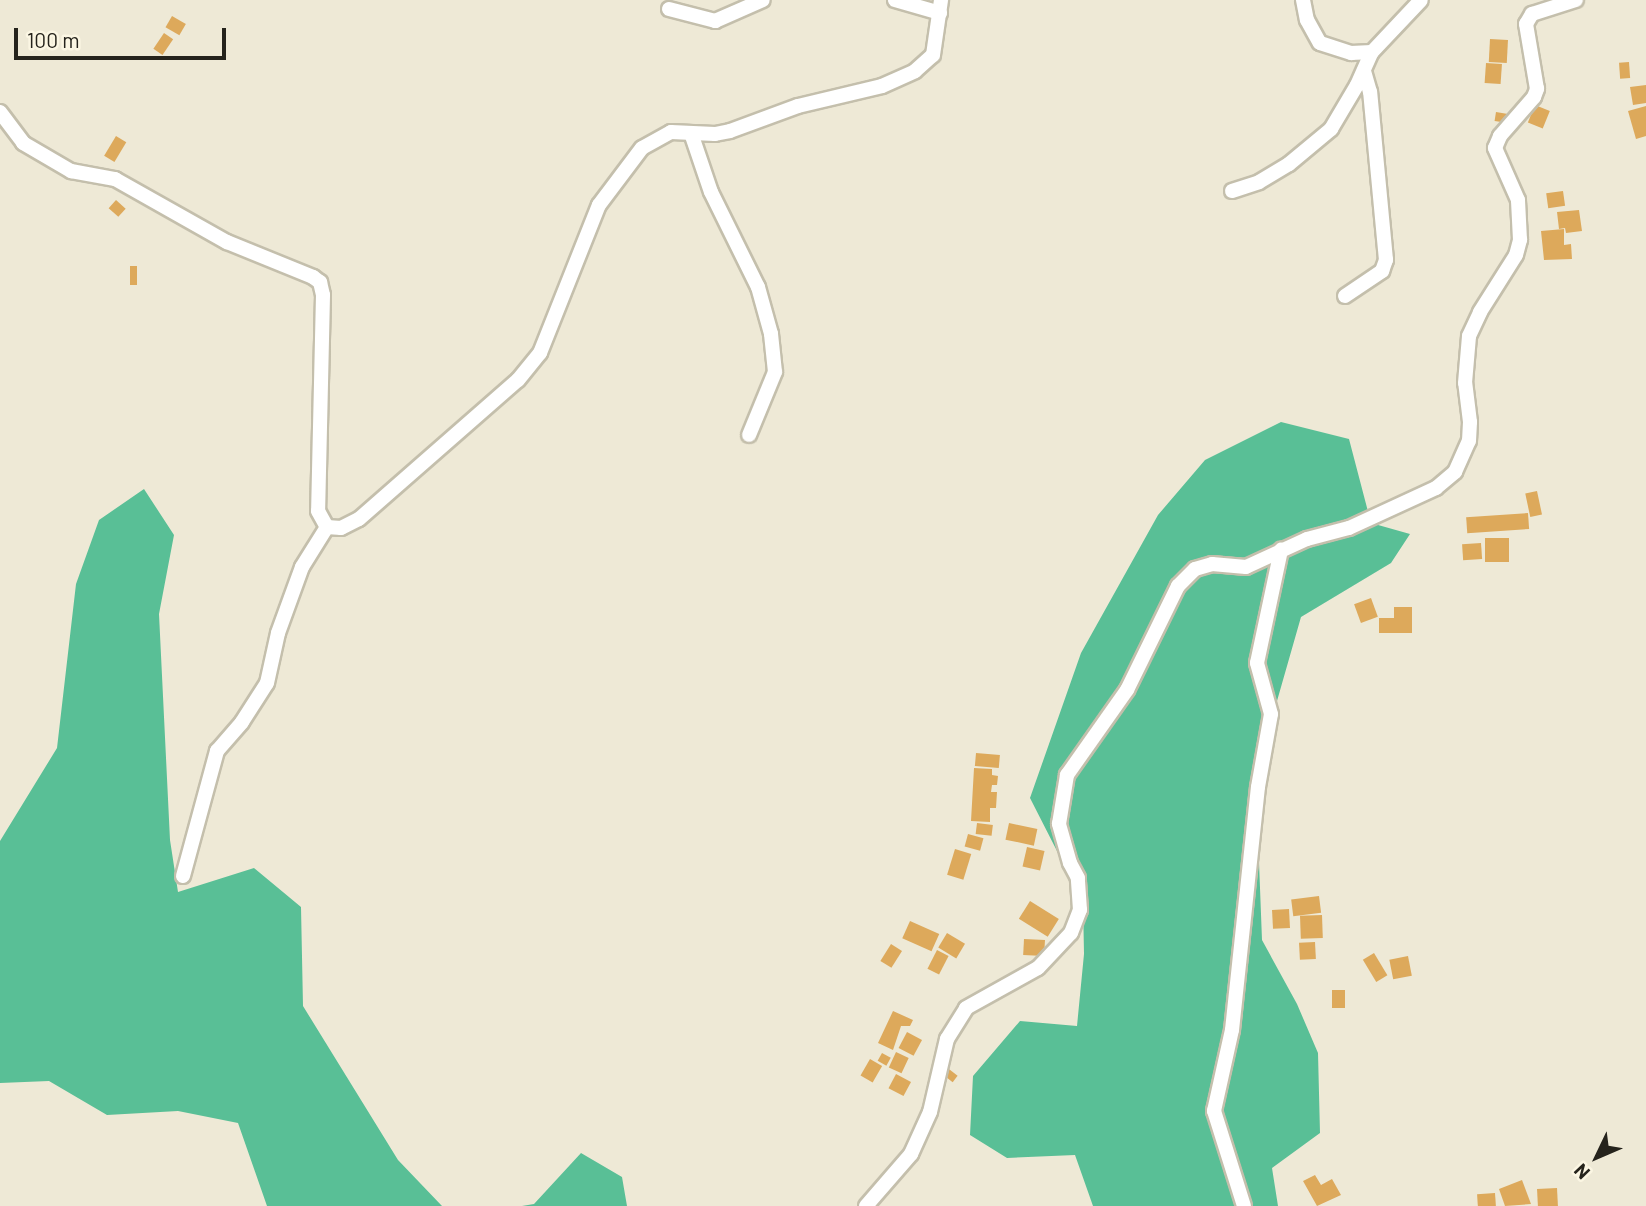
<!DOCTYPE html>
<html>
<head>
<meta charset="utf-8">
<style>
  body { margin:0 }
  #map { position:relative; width:1646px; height:1206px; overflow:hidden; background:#eee9d6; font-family:Barlow,sans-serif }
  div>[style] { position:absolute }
  .forest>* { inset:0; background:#59bf96 }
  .building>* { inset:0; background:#dda95b; transform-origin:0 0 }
  .roads { filter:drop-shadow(2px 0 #c4bfac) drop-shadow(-2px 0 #c4bfac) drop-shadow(0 2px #c4bfac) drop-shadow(0 -2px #c4bfac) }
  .minor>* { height:14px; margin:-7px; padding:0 7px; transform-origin:7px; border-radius:7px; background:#fff }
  span { translate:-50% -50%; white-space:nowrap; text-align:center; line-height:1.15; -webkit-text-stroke:5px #fbf6e3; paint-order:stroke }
  .north { position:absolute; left:1562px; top:1122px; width:70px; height:70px; -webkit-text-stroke:5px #fbf6e3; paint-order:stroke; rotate:226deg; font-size:19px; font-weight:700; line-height:28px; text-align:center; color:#25231c }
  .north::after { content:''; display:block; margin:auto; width:24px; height:32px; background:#25231c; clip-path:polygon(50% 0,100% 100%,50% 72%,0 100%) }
  .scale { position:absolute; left:14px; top:28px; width:212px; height:32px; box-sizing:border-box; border:4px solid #25231c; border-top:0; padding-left:9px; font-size:21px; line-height:24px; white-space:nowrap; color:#25231c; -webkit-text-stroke:5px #fbf6e3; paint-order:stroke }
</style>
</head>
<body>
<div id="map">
  <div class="forest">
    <div style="clip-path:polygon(1281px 422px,1349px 439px,1371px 523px,1410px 534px,1391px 563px,1301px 617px,1277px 701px,1267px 750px,1258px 836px,1262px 940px,1297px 1004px,1318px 1053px,1320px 1133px,1272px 1168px,1278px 1206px,1093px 1206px,1075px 1155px,1007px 1158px,970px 1135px,973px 1076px,1020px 1021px,1077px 1026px,1084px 954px,1083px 902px,1030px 798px,1081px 653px,1158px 515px,1205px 460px)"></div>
    <div style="clip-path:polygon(144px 489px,174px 535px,159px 614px,170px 840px,178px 892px,254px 868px,301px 907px,303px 1006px,398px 1160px,442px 1206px,267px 1206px,238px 1123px,178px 1111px,107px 1115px,49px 1081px,0 1083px,0 841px,57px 748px,76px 584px,99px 520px)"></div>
    <div style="clip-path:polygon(581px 1153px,622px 1177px,627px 1206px,522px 1206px,534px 1204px)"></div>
  </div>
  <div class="building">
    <div style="left:172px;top:16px;width:16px;height:13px;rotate:30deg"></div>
    <div style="left:164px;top:33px;width:11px;height:19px;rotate:34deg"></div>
    <div style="left:1490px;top:39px;width:18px;height:23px;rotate:3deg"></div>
    <div style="left:1629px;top:62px;width:16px;height:10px;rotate:86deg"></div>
    <div style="left:1486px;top:63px;width:16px;height:20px;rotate:4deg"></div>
    <div style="clip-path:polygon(1646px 85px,1646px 103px,1633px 105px,1630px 87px)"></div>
    <div style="left:1535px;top:105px;width:16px;height:19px;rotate:22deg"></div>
    <div style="clip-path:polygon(1646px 106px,1646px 136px,1636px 139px,1628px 111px)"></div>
    <div style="left:1496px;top:112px;width:12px;height:9px;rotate:9deg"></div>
    <div style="left:116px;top:136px;width:12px;height:23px;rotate:31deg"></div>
    <div style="left:1563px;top:191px;width:15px;height:17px;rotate:82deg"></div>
    <div style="left:116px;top:200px;width:13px;height:11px;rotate:42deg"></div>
    <div style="clip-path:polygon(1579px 210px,1582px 231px,1566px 233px,1565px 228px,1559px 229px,1557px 212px)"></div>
    <div style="clip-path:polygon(1564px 229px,1564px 245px,1571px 244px,1572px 259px,1544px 260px,1541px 231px)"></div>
    <div style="left:130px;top:266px;width:7px;height:19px"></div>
    <div style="left:1537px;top:491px;width:24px;height:12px;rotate:78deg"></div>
    <div style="left:1528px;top:513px;width:16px;height:62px;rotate:86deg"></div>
    <div style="left:1485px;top:538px;width:24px;height:24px"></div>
    <div style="left:1481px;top:543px;width:16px;height:19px;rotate:86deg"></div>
    <div style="left:1371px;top:598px;width:20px;height:18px;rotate:70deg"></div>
    <div style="clip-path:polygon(1394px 607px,1412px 607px,1412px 633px,1379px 633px,1379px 618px,1394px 618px)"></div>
    <div style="left:976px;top:753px;width:24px;height:13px;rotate:5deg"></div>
    <div style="clip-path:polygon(974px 768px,992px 769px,992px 775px,998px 776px,997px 785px,992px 785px,991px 792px,997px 792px,996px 808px,990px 808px,990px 822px,971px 821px)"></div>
    <div style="left:977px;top:823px;width:16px;height:11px;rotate:7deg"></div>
    <div style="left:1009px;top:823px;width:29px;height:17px;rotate:12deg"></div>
    <div style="left:968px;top:834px;width:16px;height:13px;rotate:15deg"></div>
    <div style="left:1027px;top:847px;width:18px;height:20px;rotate:13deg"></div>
    <div style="left:955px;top:849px;width:17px;height:27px;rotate:17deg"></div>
    <div style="left:1319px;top:896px;width:17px;height:28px;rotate:83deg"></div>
    <div style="left:1030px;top:901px;width:34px;height:21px;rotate:32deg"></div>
    <div style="left:1289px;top:909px;width:19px;height:17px;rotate:87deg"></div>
    <div style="left:1322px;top:915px;width:23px;height:22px;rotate:88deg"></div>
    <div style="left:910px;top:921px;width:32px;height:19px;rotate:24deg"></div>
    <div style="left:947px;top:933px;width:21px;height:17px;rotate:31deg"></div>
    <div style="left:1024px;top:939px;width:21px;height:16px;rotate:3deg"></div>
    <div style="left:1315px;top:942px;width:17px;height:16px;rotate:87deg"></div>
    <div style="left:891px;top:944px;width:13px;height:20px;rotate:32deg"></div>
    <div style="left:937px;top:950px;width:13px;height:21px;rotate:27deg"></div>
    <div style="left:1374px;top:953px;width:26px;height:13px;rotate:59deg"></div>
    <div style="left:1408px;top:956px;width:20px;height:19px;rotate:79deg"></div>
    <div style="left:1332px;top:990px;width:13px;height:18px"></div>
    <div style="clip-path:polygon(893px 1011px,913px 1020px,910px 1026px,901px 1026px,893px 1050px,878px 1043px)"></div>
    <div style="left:907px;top:1032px;width:17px;height:18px;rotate:28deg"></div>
    <div style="left:896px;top:1052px;width:14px;height:17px;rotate:25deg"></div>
    <div style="left:882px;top:1053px;width:10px;height:9px;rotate:29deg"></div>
    <div style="left:870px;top:1059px;width:14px;height:19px;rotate:30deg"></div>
    <div style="left:945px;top:1066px;width:16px;height:8px;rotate:38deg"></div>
    <div style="left:896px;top:1074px;width:17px;height:16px;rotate:28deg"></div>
    <div style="clip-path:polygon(1315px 1175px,1321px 1185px,1332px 1179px,1341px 1195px,1317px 1206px,1303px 1181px)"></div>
    <div style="clip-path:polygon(1522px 1180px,1531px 1204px,1505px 1206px,1499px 1189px)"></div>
    <div style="left:1557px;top:1188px;width:18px;height:20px;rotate:87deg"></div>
    <div style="left:1495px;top:1193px;width:13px;height:18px;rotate:86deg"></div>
  </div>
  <div class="roads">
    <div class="minor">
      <div style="left:895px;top:0;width:47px;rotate:16.1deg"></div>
      <div style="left:1303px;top:0;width:20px;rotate:79deg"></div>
      <div style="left:1307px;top:20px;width:26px;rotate:61deg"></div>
      <div style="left:1320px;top:43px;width:33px;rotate:18deg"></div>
      <div style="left:1351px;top:53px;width:21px;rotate:-3deg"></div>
      <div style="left:1372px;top:52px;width:71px;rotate:-46.7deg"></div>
      <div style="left:669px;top:9px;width:48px;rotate:14.6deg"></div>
      <div style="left:715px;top:21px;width:52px;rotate:-23.6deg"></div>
      <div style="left:0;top:112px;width:39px;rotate:53deg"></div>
      <div style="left:23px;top:143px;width:56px;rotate:30.3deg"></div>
      <div style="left:71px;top:171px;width:45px;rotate:10.3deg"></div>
      <div style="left:115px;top:179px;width:129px;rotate:29.4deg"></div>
      <div style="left:227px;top:242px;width:93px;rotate:22.1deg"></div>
      <div style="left:313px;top:277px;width:9px;rotate:36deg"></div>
      <div style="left:320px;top:282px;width:13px;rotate:77deg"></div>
      <div style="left:323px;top:295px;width:216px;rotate:91.3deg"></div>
      <div style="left:318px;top:511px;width:18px;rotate:61deg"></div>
      <div style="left:327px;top:527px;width:14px;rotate:4deg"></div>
      <div style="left:341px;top:528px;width:20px;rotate:-27deg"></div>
      <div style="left:359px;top:519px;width:211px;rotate:-41.2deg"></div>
      <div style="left:518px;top:380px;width:35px;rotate:-51deg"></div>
      <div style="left:540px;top:353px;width:159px;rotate:-68.3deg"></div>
      <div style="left:599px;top:205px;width:71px;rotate:-53deg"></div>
      <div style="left:642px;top:148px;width:33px;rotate:-29deg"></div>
      <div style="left:671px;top:132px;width:44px;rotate:2.6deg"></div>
      <div style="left:715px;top:134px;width:15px;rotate:-11deg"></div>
      <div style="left:730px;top:131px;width:72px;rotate:-20.2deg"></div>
      <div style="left:798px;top:106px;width:86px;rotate:-13.4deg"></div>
      <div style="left:882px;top:86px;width:36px;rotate:-24deg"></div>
      <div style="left:915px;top:71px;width:24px;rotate:-42deg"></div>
      <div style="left:933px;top:55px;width:56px;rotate:-81.7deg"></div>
      <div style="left:691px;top:133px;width:62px;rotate:71.3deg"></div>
      <div style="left:711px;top:192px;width:106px;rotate:63.7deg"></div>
      <div style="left:758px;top:287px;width:49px;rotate:74.5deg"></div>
      <div style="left:771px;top:334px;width:38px;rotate:84deg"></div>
      <div style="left:775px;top:372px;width:68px;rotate:112.4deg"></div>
      <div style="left:1232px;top:191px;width:28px;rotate:-18deg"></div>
      <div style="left:1259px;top:182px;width:35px;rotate:-31deg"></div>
      <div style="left:1289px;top:164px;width:55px;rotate:-39.8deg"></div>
      <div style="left:1331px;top:129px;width:51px;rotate:-59.4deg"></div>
      <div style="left:1357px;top:85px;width:36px;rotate:-66deg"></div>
      <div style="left:1345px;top:296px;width:45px;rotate:-34deg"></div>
      <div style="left:1382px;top:271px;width:12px;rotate:-70deg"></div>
      <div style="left:1386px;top:260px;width:169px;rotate:-95.4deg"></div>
      <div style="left:1370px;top:92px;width:22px;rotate:-106deg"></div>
      <div style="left:183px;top:876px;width:130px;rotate:-74.8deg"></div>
      <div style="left:217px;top:751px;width:38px;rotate:-49deg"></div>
      <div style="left:242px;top:722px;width:46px;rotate:-57.3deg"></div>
      <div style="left:267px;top:683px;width:51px;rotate:-77.6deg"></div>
      <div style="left:278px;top:633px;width:70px;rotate:-70deg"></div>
      <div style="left:302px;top:567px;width:47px;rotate:-58deg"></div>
      <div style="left:866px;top:1206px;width:69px;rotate:-49.1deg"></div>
      <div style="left:911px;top:1154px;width:46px;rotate:-65.7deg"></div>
      <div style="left:930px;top:1112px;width:75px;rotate:-76.9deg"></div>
      <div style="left:947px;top:1039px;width:36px;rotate:-58deg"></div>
      <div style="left:966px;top:1008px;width:82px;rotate:-29.1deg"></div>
      <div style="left:1038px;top:968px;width:48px;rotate:-46.7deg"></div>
      <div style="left:1071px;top:933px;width:25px;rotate:-69deg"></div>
      <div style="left:1080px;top:910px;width:32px;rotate:-94deg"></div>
      <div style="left:1078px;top:878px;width:17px;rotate:-118deg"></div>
      <div style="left:1070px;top:863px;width:41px;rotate:-105.8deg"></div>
      <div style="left:1059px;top:824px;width:50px;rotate:-80.7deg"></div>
      <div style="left:1067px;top:775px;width:104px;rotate:-54.8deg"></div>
      <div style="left:1127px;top:690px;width:116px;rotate:-63.9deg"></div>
      <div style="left:1178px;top:586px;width:24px;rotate:-45deg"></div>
      <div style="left:1195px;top:569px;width:18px;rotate:-16deg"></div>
      <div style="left:1212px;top:564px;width:34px;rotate:5deg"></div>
      <div style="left:1246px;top:567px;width:67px;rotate:-24.7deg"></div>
      <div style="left:1307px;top:539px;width:43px;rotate:-14.7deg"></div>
      <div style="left:1349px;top:528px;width:96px;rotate:-24.7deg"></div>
      <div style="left:1436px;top:488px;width:25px;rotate:-40deg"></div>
      <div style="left:1455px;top:472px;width:34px;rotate:-66deg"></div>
      <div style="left:1469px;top:441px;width:19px;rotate:-87deg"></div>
      <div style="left:1470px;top:422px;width:39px;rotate:-97deg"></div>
      <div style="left:1465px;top:383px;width:47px;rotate:-85.1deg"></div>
      <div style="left:1469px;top:336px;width:26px;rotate:-65deg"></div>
      <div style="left:1480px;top:312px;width:67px;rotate:-57.7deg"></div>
      <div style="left:1516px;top:255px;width:16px;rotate:-75deg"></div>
      <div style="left:1520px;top:240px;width:40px;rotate:-92.9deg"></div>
      <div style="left:1518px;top:200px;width:57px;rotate:-113.9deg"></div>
      <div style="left:1495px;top:148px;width:13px;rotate:-67deg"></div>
      <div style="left:1500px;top:136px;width:52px;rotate:-48.9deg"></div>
      <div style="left:1534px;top:97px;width:9px;rotate:-69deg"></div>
      <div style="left:1537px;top:89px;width:66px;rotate:-99.6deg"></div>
      <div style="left:1526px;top:24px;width:12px;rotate:-59deg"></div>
      <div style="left:1532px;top:14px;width:46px;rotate:-17.7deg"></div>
      <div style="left:1244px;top:1206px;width:100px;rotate:-107.5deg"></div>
      <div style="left:1214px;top:1111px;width:83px;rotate:-77.5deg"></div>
      <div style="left:1232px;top:1030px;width:244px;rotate:-83.9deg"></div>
      <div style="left:1258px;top:787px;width:74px;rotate:-79.9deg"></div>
      <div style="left:1271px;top:714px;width:53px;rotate:-105.4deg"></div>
      <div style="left:1257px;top:663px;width:116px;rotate:-78deg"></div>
    </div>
  </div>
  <div class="north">N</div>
  <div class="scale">100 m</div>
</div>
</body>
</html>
